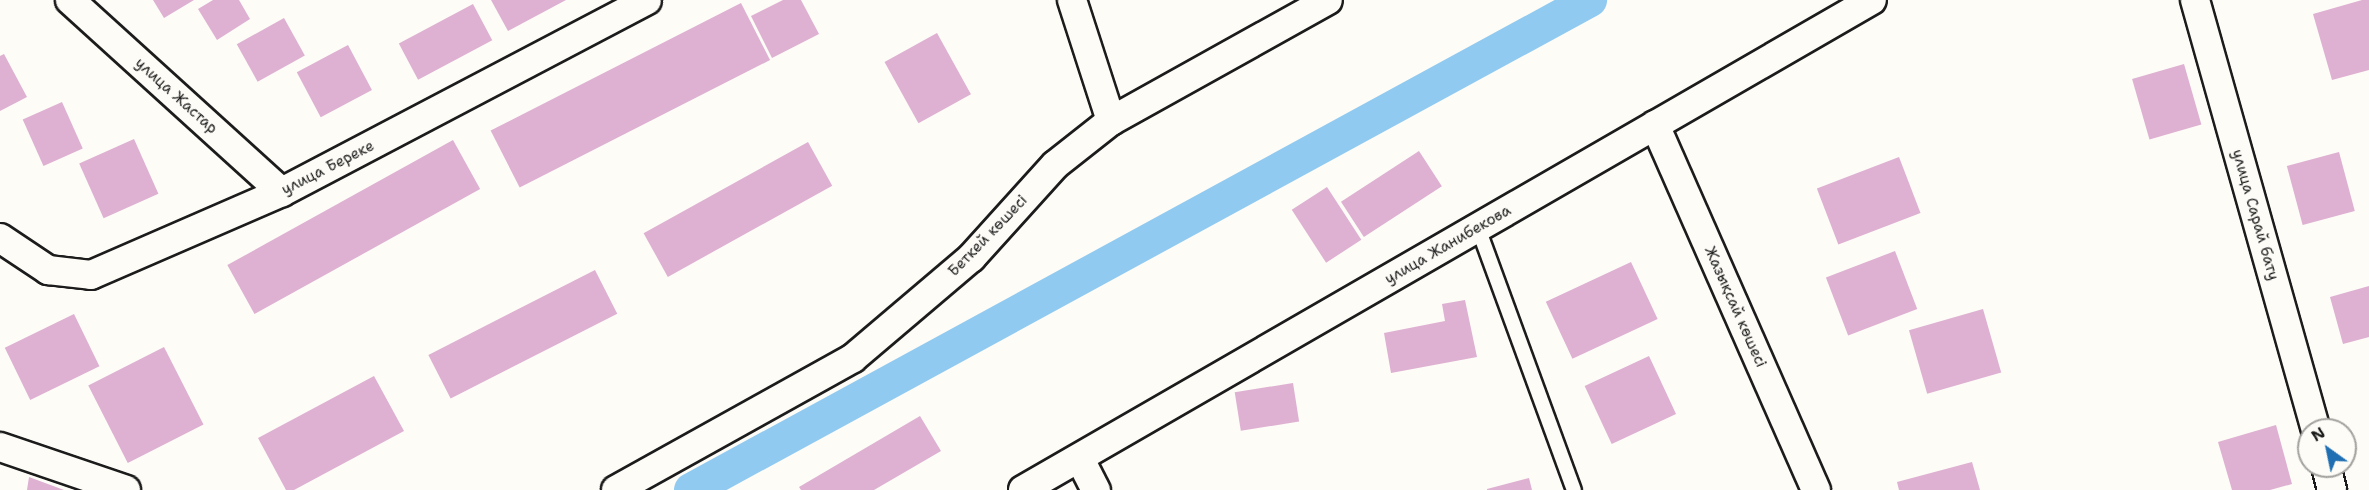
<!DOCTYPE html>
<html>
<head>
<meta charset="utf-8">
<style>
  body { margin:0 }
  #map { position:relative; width:2369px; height:490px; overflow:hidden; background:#fdfcf7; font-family:"Shantell Sans",sans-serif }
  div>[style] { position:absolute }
  .canal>* { height:34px; margin:-17px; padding:0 17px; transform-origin:17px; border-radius:17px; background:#91caf0 }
  .building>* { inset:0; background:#deb0d2; transform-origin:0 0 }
  .roads { filter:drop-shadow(2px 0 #1c1c1c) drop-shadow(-2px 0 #1c1c1c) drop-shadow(0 2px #1c1c1c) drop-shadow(0 -2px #1c1c1c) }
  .service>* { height:14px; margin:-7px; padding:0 7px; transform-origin:7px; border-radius:7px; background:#fdfcf7 }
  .minor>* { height:28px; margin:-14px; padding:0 14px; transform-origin:14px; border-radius:14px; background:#fdfcf7 }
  span { translate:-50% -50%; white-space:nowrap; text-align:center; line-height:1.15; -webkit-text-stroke:4.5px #fdfcf7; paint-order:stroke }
  .street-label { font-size:15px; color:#1c1c1c }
  .north { position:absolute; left:2297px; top:418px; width:60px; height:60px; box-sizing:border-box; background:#fdfcf7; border:2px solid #a3a29f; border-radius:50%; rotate:327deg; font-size:16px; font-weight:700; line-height:24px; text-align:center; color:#1c1c1c }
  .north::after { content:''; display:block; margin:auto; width:21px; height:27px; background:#1f6fb2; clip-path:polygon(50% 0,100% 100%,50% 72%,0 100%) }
</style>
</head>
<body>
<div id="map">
  <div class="canal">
    <div style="left:691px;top:490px;width:1024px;rotate:-28.59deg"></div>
  </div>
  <div class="building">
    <div style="clip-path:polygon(153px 0,194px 0,164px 18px)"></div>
    <div style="clip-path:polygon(213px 0,239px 0,250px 19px,217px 40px,198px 9px)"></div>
    <div style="clip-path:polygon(491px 0,566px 0,508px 31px)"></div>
    <div style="clip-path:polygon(783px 0,801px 0,819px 34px,772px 58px,751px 16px)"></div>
    <div style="clip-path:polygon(2362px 0,2369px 0,2369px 70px,2332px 80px,2313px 14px)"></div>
    <div style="left:741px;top:3px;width:64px;height:281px;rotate:63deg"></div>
    <div style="left:473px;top:4px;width:41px;height:84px;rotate:62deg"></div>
    <div style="left:284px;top:18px;width:43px;height:54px;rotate:61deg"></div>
    <div style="left:937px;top:33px;width:70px;height:60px;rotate:61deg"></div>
    <div style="left:348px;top:45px;width:51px;height:58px;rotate:62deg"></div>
    <div style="clip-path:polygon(4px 54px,27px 97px,0 111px,0 56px)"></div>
    <div style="left:2184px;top:64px;width:63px;height:54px;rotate:74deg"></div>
    <div style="left:62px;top:102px;width:51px;height:43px;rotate:66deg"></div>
    <div style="left:134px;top:139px;width:60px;height:60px;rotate:66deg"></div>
    <div style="left:453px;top:140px;width:56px;height:258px;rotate:61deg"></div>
    <div style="left:808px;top:142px;width:50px;height:188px;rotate:61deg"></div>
    <div style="left:1419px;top:151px;width:42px;height:93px;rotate:57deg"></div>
    <div style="left:2339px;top:152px;width:61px;height:54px;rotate:75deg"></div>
    <div style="left:1899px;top:157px;width:60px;height:88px;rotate:69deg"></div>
    <div style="left:1327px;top:187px;width:63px;height:42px;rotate:57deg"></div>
    <div style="left:1895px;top:251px;width:62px;height:74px;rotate:69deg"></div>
    <div style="left:1631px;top:262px;width:63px;height:94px;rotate:65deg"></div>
    <div style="left:595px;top:270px;width:49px;height:187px;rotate:63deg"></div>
    <div style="clip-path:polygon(2369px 286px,2369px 337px,2343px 344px,2330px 297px)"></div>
    <div style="clip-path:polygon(1465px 300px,1477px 357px,1391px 373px,1384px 333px,1445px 321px,1442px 304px)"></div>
    <div style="left:1983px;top:309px;width:66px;height:77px;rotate:74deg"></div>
    <div style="left:74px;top:314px;width:58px;height:77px;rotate:64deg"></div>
    <div style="left:164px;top:347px;width:87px;height:85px;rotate:63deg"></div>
    <div style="left:1649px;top:356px;width:64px;height:71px;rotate:65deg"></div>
    <div style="clip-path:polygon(374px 376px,404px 431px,294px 490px,286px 490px,258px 438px)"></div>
    <div style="left:1293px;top:383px;width:39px;height:59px;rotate:81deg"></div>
    <div style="clip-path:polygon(920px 416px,941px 451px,874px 490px,801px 490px,799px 487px)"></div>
    <div style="clip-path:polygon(2276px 425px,2292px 484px,2270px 490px,2232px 490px,2218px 442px)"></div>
    <div style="clip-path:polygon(1972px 462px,1980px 490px,1899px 490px,1897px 482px)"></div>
    <div style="clip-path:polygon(29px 477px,64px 490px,27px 490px)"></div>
    <div style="clip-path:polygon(1529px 478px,1532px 490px,1487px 490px,1487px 489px)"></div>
  </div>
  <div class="roads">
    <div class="service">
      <div style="left:1478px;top:228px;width:279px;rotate:69.9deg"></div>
    </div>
    <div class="minor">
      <div style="left:70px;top:0;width:286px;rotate:42.2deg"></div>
      <div style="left:1072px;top:0;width:127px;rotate:72.1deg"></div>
      <div style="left:2195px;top:0;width:447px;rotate:74.3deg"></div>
      <div style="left:1655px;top:125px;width:399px;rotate:66.2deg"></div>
      <div style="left:0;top:238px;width:58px;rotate:33.7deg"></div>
      <div style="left:48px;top:270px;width:43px;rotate:6.6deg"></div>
      <div style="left:91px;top:275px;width:208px;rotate:-23.5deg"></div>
      <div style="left:282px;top:192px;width:412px;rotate:-27.7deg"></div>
      <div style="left:0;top:447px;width:133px;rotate:18.8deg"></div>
      <div style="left:1080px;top:459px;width:35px;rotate:63deg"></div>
      <div style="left:2326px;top:466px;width:25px;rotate:76deg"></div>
      <div style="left:616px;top:490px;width:271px;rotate:-29.1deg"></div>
      <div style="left:853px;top:358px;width:155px;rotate:-40.3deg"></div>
      <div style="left:971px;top:258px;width:125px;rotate:-47.9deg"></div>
      <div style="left:1055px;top:165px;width:71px;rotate:-38.2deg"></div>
      <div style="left:1111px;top:121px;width:248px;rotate:-29.1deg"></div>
      <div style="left:1023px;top:490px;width:980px;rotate:-29.99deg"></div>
    </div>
  </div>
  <div class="street-label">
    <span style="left:176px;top:96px;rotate:42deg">улица Жастар</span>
    <span style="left:328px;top:168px;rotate:-27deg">улица Береке</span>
    <span style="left:2255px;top:215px;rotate:74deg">улица Сарай бату</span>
    <span style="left:988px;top:236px;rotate:-46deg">Беткей көшесі</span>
    <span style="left:1448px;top:245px;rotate:-30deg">улица Жанибекова</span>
    <span style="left:1735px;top:307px;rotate:66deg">Жазықсай көшесі</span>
  </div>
  <div class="north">N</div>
</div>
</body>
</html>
